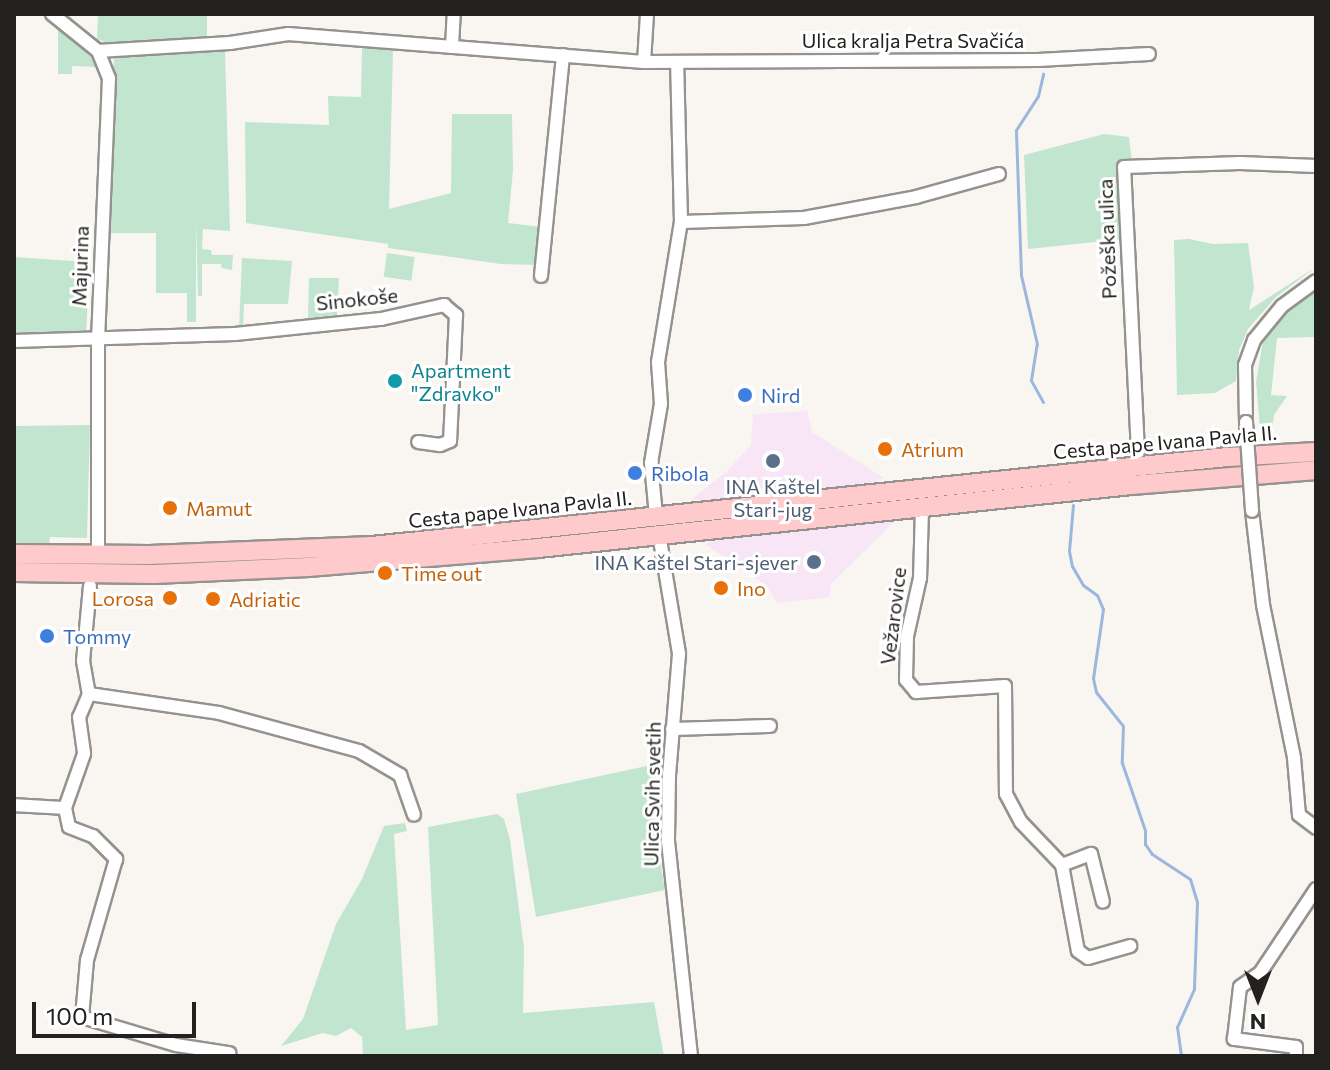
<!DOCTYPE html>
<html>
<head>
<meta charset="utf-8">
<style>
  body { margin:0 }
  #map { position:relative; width:1330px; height:1070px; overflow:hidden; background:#f9f6f2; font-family:Commissioner,sans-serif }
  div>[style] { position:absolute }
  .commercial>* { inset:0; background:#f8e6f6 }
  .green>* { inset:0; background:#c2e5cf; transform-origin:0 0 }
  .stream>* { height:3px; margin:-1.5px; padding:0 1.5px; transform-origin:1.5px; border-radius:1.5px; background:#9bb7de }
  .roads { filter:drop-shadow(2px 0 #95928f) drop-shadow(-2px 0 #95928f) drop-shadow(0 2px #95928f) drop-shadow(0 -2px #95928f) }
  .minor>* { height:12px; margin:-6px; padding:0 6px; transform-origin:6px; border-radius:6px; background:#fff }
  .primary>* { height:18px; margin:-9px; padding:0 9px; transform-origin:9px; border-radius:9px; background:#ffcacb }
  .bridges { filter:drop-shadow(2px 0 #95928f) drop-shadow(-2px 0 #95928f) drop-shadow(0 2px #95928f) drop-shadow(0 -2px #95928f) }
  .minor-bridge>* { height:12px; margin:-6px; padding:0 6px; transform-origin:6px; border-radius:6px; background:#fff }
  .dots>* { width:22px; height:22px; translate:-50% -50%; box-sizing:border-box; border:4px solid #fff; border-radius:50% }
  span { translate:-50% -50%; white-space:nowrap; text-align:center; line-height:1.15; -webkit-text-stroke:6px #fff; paint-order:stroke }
  .street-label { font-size:20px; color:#222120 }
  .culture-label { font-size:20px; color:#0d838f }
  .left { translate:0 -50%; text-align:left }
  .shop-label { font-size:20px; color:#366cbe }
  .food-label { font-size:20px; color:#c56008 }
  .right { translate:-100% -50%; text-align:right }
  .service-label { font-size:20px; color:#4e5e75 }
  .frame { position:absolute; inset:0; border:16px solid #222120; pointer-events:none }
  .north { position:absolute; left:1218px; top:958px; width:80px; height:80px; -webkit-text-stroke:6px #fff; paint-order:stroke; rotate:180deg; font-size:22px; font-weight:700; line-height:32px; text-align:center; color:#222120 }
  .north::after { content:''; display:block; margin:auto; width:28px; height:36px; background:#222120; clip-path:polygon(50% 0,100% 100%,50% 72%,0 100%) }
  .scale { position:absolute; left:32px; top:1002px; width:164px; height:36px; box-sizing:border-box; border:4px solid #222120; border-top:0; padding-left:10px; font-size:24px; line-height:28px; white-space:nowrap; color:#222120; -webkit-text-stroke:6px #fff; paint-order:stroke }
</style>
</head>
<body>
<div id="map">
  <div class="commercial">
    <div style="clip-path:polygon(807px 411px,812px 432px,884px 478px,857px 489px,724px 504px,692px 499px,726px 472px,751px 445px,753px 414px)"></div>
    <div style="clip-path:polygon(859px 521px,894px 522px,831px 584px,830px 597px,777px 603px,767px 586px,705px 544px,734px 534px)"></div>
  </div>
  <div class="green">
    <div style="clip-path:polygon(98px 14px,207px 14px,207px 39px,111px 44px,97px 39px)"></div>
    <div style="clip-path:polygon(58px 29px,91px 57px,96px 67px,72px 66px,72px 74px,58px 74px)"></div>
    <div style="clip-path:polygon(362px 47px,393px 49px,389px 209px,451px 193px,452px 114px,512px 114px,513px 170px,508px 223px,542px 227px,539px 265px,501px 264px,388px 248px,388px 244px,246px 223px,245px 122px,329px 125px,328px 96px,361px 97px)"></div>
    <div style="clip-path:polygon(225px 51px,230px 231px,203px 229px,202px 249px,211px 250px,212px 255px,233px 255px,232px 270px,222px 268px,221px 264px,202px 264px,202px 296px,198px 296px,196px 221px,196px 322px,187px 322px,187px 293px,156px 293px,156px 233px,110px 233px,114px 57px)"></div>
    <div style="clip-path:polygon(1104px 134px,1129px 137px,1132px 163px,1120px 168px,1124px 239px,1028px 249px,1024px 155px)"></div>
    <div style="clip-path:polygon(1189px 239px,1213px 244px,1248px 243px,1254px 287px,1249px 310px,1316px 267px,1275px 298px,1248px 329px,1239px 350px,1236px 381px,1215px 393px,1177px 395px,1174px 240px)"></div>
    <div style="left:387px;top:253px;width:28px;height:24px;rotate:8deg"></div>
    <div style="left:14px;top:257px;width:77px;height:76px;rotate:4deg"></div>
    <div style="clip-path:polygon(242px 258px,292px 261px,288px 304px,244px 304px,243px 329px,239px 329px)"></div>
    <div style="clip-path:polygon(309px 278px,339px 278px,337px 315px,308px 318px)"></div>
    <div style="clip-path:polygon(1316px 289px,1316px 337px,1277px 338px,1271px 395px,1287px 396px,1274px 415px,1271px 441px,1261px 440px,1256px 382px,1263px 341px,1287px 311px)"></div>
    <div style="clip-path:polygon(90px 425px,87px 538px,50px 537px,49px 546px,14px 545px,14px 426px)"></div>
    <div style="clip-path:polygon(656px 764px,657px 842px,665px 890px,536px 917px,516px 794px)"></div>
    <div style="clip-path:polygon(497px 814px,504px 819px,510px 840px,524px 948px,523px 1013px,654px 1002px,664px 1056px,363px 1056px,362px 1037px,351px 1028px,336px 1036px,323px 1033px,281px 1046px,303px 1019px,336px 924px,362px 879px,384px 826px,405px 823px,407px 831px,394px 834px,406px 1030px,438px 1025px,428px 827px)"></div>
  </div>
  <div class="stream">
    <div style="left:1043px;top:402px;width:25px;rotate:-119deg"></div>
    <div style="left:1031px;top:380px;width:36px;rotate:-81deg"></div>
    <div style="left:1037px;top:344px;width:71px;rotate:-103.1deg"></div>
    <div style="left:1021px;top:275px;width:145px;rotate:-92deg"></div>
    <div style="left:1016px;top:130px;width:40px;rotate:-57.1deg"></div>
    <div style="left:1038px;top:96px;width:23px;rotate:-77deg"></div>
    <div style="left:1073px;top:505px;width:46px;rotate:95deg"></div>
    <div style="left:1069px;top:551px;width:15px;rotate:79deg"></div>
    <div style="left:1072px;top:566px;width:22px;rotate:60deg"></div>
    <div style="left:1083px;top:585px;width:17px;rotate:36deg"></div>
    <div style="left:1097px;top:595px;width:15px;rotate:67deg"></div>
    <div style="left:1103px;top:609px;width:70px;rotate:98.2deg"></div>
    <div style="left:1093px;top:678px;width:14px;rotate:78deg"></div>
    <div style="left:1096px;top:692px;width:43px;rotate:51.5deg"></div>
    <div style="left:1123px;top:726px;width:37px;rotate:92deg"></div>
    <div style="left:1122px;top:763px;width:71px;rotate:71.1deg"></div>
    <div style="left:1145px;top:830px;width:14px;rotate:90deg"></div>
    <div style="left:1145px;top:844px;width:12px;rotate:55deg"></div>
    <div style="left:1152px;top:854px;width:45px;rotate:33.3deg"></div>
    <div style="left:1190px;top:879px;width:24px;rotate:73deg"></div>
    <div style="left:1197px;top:902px;width:87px;rotate:92deg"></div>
    <div style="left:1194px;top:989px;width:42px;rotate:114.1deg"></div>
    <div style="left:1177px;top:1027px;width:29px;rotate:82deg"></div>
  </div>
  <div class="roads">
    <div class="minor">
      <div style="left:52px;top:14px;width:59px;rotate:38.8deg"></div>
      <div style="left:98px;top:51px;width:29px;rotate:68deg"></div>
      <div style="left:109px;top:78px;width:260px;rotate:92.4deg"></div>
      <div style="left:98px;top:338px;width:207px;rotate:90deg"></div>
      <div style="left:452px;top:47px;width:33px;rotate:-87deg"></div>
      <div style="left:98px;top:51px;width:132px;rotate:-3.5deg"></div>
      <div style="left:230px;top:43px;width:59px;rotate:-8.8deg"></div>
      <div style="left:288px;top:34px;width:357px;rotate:4.5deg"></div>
      <div style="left:644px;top:62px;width:394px;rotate:-0.3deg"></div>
      <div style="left:1038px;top:60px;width:111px;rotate:-3.1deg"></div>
      <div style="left:644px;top:62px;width:48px;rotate:-86.4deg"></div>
      <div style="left:681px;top:222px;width:123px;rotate:-1.9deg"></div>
      <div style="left:804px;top:218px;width:114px;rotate:-10.6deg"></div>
      <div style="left:916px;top:197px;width:86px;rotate:-15.5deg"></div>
      <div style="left:541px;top:276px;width:222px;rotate:-84.3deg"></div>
      <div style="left:14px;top:341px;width:221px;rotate:-1.8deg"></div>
      <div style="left:235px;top:334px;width:147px;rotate:-5.9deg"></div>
      <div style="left:381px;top:319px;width:65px;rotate:-12.5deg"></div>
      <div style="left:444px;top:305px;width:16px;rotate:40deg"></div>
      <div style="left:456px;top:315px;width:126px;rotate:92.7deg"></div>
      <div style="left:450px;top:441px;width:11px;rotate:158deg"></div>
      <div style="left:440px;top:445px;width:22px;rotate:-172deg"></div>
      <div style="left:1246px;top:422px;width:57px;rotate:-91deg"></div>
      <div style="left:1245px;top:365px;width:27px;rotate:-70deg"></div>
      <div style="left:1254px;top:340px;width:44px;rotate:-50.5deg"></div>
      <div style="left:1282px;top:306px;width:42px;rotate:-36.3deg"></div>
      <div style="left:1138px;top:452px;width:285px;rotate:-92.8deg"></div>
      <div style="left:1124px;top:167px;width:116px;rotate:-2deg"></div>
      <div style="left:1240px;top:163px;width:76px;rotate:2.3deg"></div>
      <div style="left:922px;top:508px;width:70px;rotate:91.6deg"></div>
      <div style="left:920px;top:578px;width:59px;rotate:102.6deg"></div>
      <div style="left:907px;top:636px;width:44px;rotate:91.3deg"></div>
      <div style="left:906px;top:680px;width:16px;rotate:50deg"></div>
      <div style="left:916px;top:692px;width:89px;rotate:-3.9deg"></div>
      <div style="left:1005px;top:686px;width:108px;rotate:89.5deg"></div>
      <div style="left:1006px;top:794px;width:32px;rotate:62deg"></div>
      <div style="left:1021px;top:822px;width:59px;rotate:46.4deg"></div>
      <div style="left:1062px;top:865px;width:31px;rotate:-21deg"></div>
      <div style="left:1091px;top:854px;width:49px;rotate:76deg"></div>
      <div style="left:1252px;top:511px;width:95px;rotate:83.3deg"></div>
      <div style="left:1263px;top:605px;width:156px;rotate:78.5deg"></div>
      <div style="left:1294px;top:758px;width:57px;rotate:85deg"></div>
      <div style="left:1299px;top:815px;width:21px;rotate:37deg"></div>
      <div style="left:656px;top:516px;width:53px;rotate:-95.4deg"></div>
      <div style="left:651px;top:463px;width:60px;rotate:-80.4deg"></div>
      <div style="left:661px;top:404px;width:42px;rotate:-94.1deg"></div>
      <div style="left:658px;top:362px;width:142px;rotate:-80.7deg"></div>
      <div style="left:681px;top:222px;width:159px;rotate:-91.4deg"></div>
      <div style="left:659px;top:534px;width:122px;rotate:80.5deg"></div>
      <div style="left:679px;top:654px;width:121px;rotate:94.7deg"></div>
      <div style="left:669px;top:775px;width:66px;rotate:90.9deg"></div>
      <div style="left:668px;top:841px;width:216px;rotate:83.9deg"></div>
      <div style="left:90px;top:586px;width:75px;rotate:95.3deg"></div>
      <div style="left:83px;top:661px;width:34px;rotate:80deg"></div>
      <div style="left:89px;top:694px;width:25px;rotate:113deg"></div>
      <div style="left:79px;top:717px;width:37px;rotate:82deg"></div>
      <div style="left:84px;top:754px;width:57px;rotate:109.4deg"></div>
      <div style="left:65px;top:808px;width:19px;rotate:78deg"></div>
      <div style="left:69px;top:827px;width:26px;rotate:21deg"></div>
      <div style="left:93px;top:836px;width:33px;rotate:45deg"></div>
      <div style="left:116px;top:859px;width:105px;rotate:106deg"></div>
      <div style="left:87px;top:960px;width:57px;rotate:95deg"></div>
      <div style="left:82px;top:1017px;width:98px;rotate:16.6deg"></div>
      <div style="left:176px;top:1045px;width:54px;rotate:8.6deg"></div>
      <div style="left:89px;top:694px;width:131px;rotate:8.3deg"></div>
      <div style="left:219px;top:713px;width:145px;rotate:15.2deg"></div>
      <div style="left:359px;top:751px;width:48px;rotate:30.3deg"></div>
      <div style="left:400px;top:775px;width:42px;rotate:70.7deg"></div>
      <div style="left:672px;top:729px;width:98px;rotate:-1.8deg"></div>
      <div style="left:14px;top:805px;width:51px;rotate:3.4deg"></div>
      <div style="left:1062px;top:865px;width:87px;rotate:79.5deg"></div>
      <div style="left:1078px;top:951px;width:12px;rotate:35deg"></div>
      <div style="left:1088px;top:958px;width:44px;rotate:-15.9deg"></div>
      <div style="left:1296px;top:1056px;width:9px;rotate:-90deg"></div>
      <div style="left:1296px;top:1047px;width:63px;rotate:-172.6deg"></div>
      <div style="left:1234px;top:1039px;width:52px;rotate:-83.4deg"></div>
      <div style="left:1240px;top:987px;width:24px;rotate:-35deg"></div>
      <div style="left:1260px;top:973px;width:101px;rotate:-56.3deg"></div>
    </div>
    <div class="primary">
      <div style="left:14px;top:554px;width:136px;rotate:0.4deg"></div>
      <div style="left:150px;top:555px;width:222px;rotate:-2.3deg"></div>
      <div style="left:372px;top:546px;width:861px;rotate:-5.94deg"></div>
      <div style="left:1228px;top:457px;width:88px;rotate:-3.3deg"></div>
      <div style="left:14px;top:572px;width:140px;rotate:0.8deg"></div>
      <div style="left:154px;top:574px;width:154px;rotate:-2.6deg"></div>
      <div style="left:308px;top:567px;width:231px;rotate:-4.7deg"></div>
      <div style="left:538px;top:548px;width:596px;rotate:-6.06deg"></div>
      <div style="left:1131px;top:485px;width:186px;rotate:-4.6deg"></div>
    </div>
  </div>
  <div class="bridges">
    <div class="minor-bridge">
      <div style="left:1246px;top:422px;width:89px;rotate:86.1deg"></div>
    </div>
  </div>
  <div class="dots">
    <div style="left:395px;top:381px;background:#0f9aa8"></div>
    <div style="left:745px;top:395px;background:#3f7fe0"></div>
    <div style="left:885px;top:449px;background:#e8710a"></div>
    <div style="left:773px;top:461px;background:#5c6f8a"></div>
    <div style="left:635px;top:473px;background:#3f7fe0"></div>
    <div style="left:170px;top:508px;background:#e8710a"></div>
    <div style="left:814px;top:562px;background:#5c6f8a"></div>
    <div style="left:385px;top:573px;background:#e8710a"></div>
    <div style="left:721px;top:588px;background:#e8710a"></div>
    <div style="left:170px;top:598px;background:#e8710a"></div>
    <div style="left:213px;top:599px;background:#e8710a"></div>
    <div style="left:47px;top:636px;background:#3f7fe0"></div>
  </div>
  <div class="street-label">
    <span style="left:913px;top:40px">Ulica kralja Petra Svačića</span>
    <span style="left:1107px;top:239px;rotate:-92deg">Požeška ulica</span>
    <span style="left:80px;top:266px;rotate:-88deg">Majurina</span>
    <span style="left:357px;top:299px;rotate:-6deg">Sinokoše</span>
    <span style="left:1165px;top:442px;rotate:-5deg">Cesta pape Ivana Pavla II.</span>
    <span style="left:520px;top:509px;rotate:-6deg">Cesta pape Ivana Pavla II.</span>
    <span style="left:893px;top:616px;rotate:-83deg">Vežarovice</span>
    <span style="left:652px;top:794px;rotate:-89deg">Ulica Svih svetih</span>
  </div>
  <div class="culture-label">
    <span class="left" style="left:411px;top:382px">Apartment<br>"Zdravko"</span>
  </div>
  <div class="shop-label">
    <span class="left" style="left:761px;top:395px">Nird</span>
    <span class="left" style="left:651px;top:473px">Ribola</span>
    <span class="left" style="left:63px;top:636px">Tommy</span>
  </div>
  <div class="food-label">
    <span class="left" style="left:901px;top:449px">Atrium</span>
    <span class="left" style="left:186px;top:508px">Mamut</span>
    <span class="left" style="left:401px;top:573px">Time out</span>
    <span class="left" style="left:737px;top:588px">Ino</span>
    <span class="right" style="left:154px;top:598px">Lorosa</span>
    <span class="left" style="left:229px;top:599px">Adriatic</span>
  </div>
  <div class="service-label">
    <span style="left:773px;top:498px">INA Kaštel<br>Stari-jug</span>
    <span class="right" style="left:798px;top:562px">INA Kaštel Stari-sjever</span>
  </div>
  <div class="frame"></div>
  <div class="north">N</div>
  <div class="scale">100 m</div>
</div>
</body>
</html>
